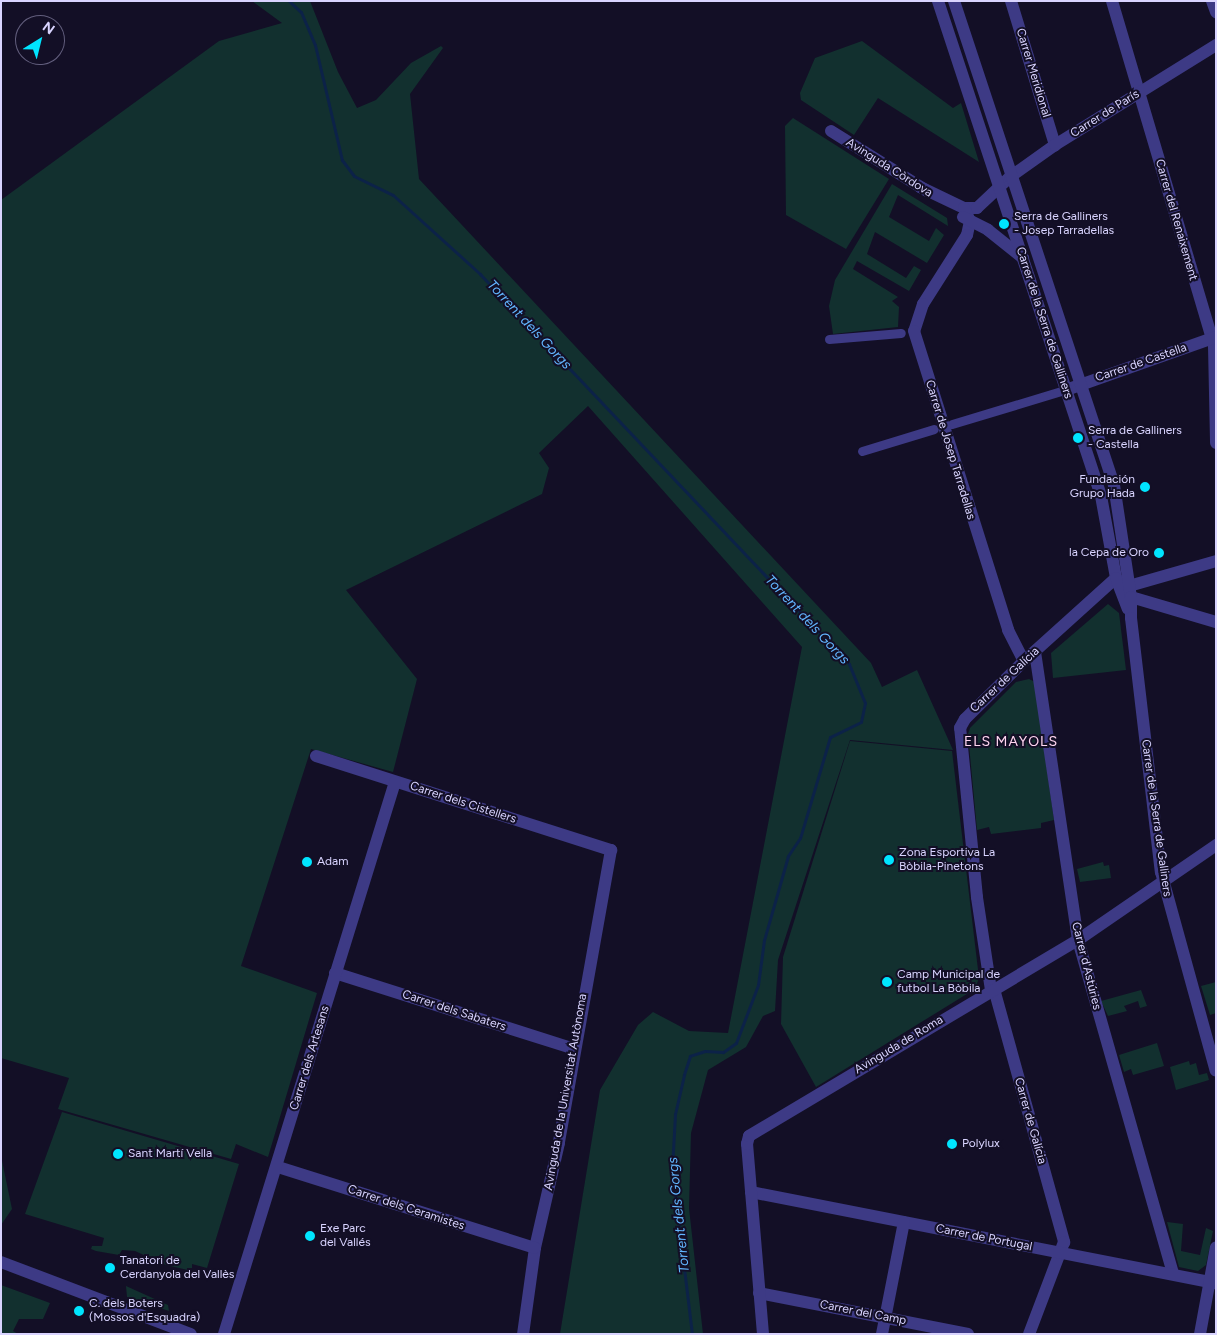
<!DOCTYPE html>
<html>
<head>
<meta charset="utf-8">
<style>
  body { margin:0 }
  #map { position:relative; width:1217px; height:1335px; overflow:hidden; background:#130f26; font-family:Figtree,sans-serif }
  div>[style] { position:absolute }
  .green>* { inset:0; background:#12302f }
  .stream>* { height:3px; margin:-1.5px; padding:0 1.5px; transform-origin:1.5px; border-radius:1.5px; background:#0c2248 }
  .pedestrian>* { height:9px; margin:-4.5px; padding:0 4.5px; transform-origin:4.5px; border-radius:4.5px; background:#3d3a85 }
  .minor>* { height:12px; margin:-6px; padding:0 6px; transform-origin:6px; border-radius:6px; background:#3d3a85 }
  .tertiary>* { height:12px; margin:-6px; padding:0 6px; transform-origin:6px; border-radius:6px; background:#3d3a85 }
  .dots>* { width:14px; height:14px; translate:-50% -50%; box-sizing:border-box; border:2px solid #130f26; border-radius:50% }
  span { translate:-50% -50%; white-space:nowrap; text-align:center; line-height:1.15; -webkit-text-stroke:4px #130f26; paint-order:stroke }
  .street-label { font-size:12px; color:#d9d4ff }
  .poi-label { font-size:12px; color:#d9d4ff }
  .left { translate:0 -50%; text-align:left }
  .right { translate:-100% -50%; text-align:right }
  .water-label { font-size:14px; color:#62b6ff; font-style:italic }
  .neighbourhood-label { font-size:14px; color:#ffd6f0; letter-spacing:1px }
  .frame { position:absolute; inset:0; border:2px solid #d9d4ff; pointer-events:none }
  .north { position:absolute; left:15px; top:15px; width:50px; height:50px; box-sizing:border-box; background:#130f26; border:1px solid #625e7d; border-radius:50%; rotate:36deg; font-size:14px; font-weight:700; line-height:20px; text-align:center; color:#d9d4ff }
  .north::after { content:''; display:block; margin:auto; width:18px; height:22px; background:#00e5ff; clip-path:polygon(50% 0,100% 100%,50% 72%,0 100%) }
</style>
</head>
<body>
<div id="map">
  <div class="green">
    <div style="clip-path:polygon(252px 1px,310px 1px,338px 72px,357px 108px,376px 100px,411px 63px,441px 46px,443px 48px,410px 94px,419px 179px,871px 663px,882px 687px,917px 670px,953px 750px,850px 740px,778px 960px,775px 1011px,763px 1016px,746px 1047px,708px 1070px,691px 1133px,689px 1208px,703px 1334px,560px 1334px,600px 1090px,638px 1025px,653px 1012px,689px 1031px,728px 1033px,802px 647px,588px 406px,539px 453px,549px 468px,542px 494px,346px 590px,417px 679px,393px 772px,311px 749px,241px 966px,317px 993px,268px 1157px,236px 1144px,231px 1159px,58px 1109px,69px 1078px,1px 1058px,1px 200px,219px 41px,282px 23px)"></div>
    <div style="clip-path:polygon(862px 41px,953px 108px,961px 103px,979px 162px,878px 98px,854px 135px,801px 100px,800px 93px,815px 58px)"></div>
    <div style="clip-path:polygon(793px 118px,889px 179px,846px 249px,786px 215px,785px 126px)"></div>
    <div style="clip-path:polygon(892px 184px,947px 218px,948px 226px,898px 195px,889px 217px,929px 241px,936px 228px,944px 235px,927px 263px,875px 232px,867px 254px,906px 278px,914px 266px,921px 270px,909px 291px,857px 261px,853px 269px,898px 297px,892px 301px,899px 307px,898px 327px,833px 334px,829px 306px,835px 280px)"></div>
    <div style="clip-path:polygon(1108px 604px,1119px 613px,1126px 670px,1053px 678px,1051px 653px)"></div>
    <div style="clip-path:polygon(1029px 679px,1035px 682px,1054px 820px,1041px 823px,1041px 828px,991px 834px,989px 827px,977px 830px,968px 734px,970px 728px,1016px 682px)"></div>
    <div style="clip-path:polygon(850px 741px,952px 751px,979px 978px,975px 989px,816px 1087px,781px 1024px,783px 957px)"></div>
    <div style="clip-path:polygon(1103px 862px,1104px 866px,1109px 865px,1111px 878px,1080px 882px,1077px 869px)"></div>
    <div style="clip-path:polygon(1216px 982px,1216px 1013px,1210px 1015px,1201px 986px)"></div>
    <div style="clip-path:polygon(1141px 990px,1147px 1006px,1140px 1008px,1138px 1001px,1124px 1006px,1127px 1011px,1108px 1016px,1101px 1001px)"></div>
    <div style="clip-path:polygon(1157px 1043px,1164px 1066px,1133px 1075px,1131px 1069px,1124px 1072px,1119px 1055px)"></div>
    <div style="clip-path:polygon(1189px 1061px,1190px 1065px,1196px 1063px,1199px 1075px,1207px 1073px,1209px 1080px,1176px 1090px,1170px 1067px)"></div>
    <div style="clip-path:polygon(62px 1112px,239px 1164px,207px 1268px,192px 1264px,192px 1271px,166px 1265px,135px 1251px,122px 1250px,119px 1255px,96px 1251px,91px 1249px,92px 1246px,102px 1246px,104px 1238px,25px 1214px)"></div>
    <div style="clip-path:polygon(1px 1156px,12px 1209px,1px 1225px)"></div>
    <div style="clip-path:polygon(1167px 1222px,1183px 1224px,1181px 1251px,1200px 1255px,1206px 1228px,1213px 1231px,1206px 1265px,1198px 1271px,1179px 1267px)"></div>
    <div style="clip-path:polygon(1px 1285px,50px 1303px,43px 1319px,19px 1319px,13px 1331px,18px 1334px,1px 1334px)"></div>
    <div style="clip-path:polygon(126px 1286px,168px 1305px,169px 1311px,127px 1297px)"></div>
  </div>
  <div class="stream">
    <div style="left:289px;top:1px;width:16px;rotate:43deg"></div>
    <div style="left:301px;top:12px;width:36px;rotate:67deg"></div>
    <div style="left:315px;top:45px;width:118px;rotate:76.8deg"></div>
    <div style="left:342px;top:160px;width:20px;rotate:53deg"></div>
    <div style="left:354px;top:176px;width:43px;rotate:26deg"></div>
    <div style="left:393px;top:195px;width:118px;rotate:42.2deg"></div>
    <div style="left:480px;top:274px;width:537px;rotate:46.58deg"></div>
    <div style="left:849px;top:664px;width:42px;rotate:67.7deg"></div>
    <div style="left:865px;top:703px;width:19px;rotate:102deg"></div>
    <div style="left:861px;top:722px;width:34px;rotate:154deg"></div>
    <div style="left:830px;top:737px;width:105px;rotate:106.5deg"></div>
    <div style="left:800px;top:838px;width:22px;rotate:124deg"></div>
    <div style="left:788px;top:856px;width:87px;rotate:105.9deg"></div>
    <div style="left:764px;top:940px;width:45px;rotate:97.6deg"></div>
    <div style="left:758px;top:985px;width:62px;rotate:110.8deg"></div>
    <div style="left:736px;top:1043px;width:16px;rotate:145deg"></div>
    <div style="left:723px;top:1052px;width:18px;rotate:-177deg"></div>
    <div style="left:705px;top:1051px;width:16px;rotate:162deg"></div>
    <div style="left:690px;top:1056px;width:20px;rotate:108deg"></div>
    <div style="left:684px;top:1075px;width:40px;rotate:103deg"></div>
    <div style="left:675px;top:1114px;width:55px;rotate:93.1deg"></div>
    <div style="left:672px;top:1169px;width:166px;rotate:83.1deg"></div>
  </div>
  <div class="pedestrian">
    <div style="left:829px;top:339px;width:72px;rotate:-4.8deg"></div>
    <div style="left:952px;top:424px;width:114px;rotate:-16.8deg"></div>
    <div style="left:862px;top:451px;width:75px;rotate:-17deg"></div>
  </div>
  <div class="minor">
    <div style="left:1011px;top:1px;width:151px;rotate:73deg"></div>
    <div style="left:1112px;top:1px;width:360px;rotate:73.5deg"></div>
    <div style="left:1214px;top:346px;width:97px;rotate:88.8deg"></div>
    <div style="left:1212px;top:1px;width:12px;rotate:70deg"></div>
    <div style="left:831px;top:131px;width:113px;rotate:32deg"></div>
    <div style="left:920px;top:187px;width:49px;rotate:25.5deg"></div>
    <div style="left:964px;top:208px;width:13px"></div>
    <div style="left:977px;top:208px;width:45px;rotate:-43.2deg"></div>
    <div style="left:1010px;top:177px;width:55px;rotate:-35.4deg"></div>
    <div style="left:1055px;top:145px;width:190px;rotate:-31.8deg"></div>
    <div style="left:964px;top:208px;width:14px;rotate:65deg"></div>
    <div style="left:970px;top:221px;width:14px;rotate:102deg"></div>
    <div style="left:967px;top:235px;width:82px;rotate:122.5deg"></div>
    <div style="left:923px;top:304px;width:28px;rotate:108deg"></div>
    <div style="left:914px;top:331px;width:313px;rotate:72.5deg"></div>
    <div style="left:1008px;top:630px;width:35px;rotate:63deg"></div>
    <div style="left:963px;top:217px;width:28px;rotate:27deg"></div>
    <div style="left:988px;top:230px;width:45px;rotate:38.7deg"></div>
    <div style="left:1066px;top:390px;width:159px;rotate:-19.5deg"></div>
    <div style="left:1129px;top:586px;width:91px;rotate:-16deg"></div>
    <div style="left:1131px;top:597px;width:89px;rotate:16.4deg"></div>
    <div style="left:1035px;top:652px;width:291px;rotate:81.5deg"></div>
    <div style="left:1078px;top:940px;width:346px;rotate:74.1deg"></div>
    <div style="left:316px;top:756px;width:310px;rotate:17.7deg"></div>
    <div style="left:611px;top:850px;width:298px;rotate:100.1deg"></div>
    <div style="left:559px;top:1143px;width:108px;rotate:102.9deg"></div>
    <div style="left:535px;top:1248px;width:87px;rotate:97.9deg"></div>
    <div style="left:335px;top:973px;width:251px;rotate:17.6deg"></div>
    <div style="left:994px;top:989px;width:263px;rotate:74.5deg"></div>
    <div style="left:1064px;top:1242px;width:98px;rotate:110.8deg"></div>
    <div style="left:991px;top:990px;width:94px;rotate:-98.6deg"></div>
    <div style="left:977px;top:897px;width:170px;rotate:-95.7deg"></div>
    <div style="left:960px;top:728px;width:10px;rotate:-61deg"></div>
    <div style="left:965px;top:719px;width:83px;rotate:-44.5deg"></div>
    <div style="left:1024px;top:661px;width:124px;rotate:-42.1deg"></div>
    <div style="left:278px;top:1167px;width:269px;rotate:17.5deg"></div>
    <div style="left:751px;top:1192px;width:474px;rotate:11.1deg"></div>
    <div style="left:759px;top:1293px;width:213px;rotate:11.1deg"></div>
    <div style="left:224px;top:1334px;width:578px;rotate:-72.79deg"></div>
    <div style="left:882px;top:1334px;width:114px;rotate:-78.9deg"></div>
  </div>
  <div class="tertiary">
    <div style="left:938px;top:1px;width:521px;rotate:71.77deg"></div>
    <div style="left:1101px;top:496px;width:83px;rotate:79.6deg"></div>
    <div style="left:1116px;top:578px;width:33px;rotate:69deg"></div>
    <div style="left:954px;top:1px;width:510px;rotate:71.71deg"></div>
    <div style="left:1114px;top:485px;width:113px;rotate:81.4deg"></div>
    <div style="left:1131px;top:597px;width:21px;rotate:90deg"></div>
    <div style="left:1131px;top:618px;width:256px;rotate:83.3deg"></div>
    <div style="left:1161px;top:872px;width:206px;rotate:74.6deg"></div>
    <div style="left:1px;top:1262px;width:203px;rotate:20.8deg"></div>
    <div style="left:763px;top:1334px;width:191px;rotate:-94.8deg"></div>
    <div style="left:747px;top:1144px;width:8px;rotate:-76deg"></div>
    <div style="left:749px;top:1136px;width:383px;rotate:-30.8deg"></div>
    <div style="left:1078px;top:940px;width:168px;rotate:-34.5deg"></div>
    <div style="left:1200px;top:1334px;width:88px;rotate:-79.6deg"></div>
  </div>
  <div class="dots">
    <div style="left:1004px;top:224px;background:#00e5ff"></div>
    <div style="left:1078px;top:438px;background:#00e5ff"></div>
    <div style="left:1145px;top:487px;background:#00e5ff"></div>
    <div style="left:1159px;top:553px;background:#00e5ff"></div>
    <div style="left:889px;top:860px;background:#00e5ff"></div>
    <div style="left:307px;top:862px;background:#00e5ff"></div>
    <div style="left:887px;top:982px;background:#00e5ff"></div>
    <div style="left:952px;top:1144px;background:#00e5ff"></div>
    <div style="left:118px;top:1154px;background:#00e5ff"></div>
    <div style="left:310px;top:1236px;background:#00e5ff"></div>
    <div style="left:110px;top:1268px;background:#00e5ff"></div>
    <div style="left:79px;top:1311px;background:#00e5ff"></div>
  </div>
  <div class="street-label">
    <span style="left:1033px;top:73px;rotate:73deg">Carrer Meridional</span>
    <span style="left:1105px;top:114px;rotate:-32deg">Carrer de París</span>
    <span style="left:889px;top:168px;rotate:32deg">Avinguda Còrdova</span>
    <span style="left:1176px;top:220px;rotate:74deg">Carrer del Renaixement</span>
    <span style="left:1044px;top:323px;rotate:72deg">Carrer de la Serra de Galliners</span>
    <span style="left:1141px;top:363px;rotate:-19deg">Carrer de Castella</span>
    <span style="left:950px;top:450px;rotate:73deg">Carrer de Josep Tarradellas</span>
    <span style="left:1005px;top:680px;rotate:-43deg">Carrer de Galícia</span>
    <span style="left:463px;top:803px;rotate:18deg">Carrer dels Cistellers</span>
    <span style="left:1156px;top:818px;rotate:82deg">Carrer de la Serra de Galliners</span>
    <span style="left:1086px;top:966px;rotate:76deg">Carrer d'Astúries</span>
    <span style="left:454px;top:1011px;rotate:18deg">Carrer dels Sabaters</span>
    <span style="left:899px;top:1045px;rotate:-31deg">Avinguda de Roma</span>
    <span style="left:310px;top:1058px;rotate:-73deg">Carrer dels Artesans</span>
    <span style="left:566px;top:1092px;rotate:-80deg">Avinguda de la Universitat Autònoma</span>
    <span style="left:1030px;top:1121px;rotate:74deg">Carrer de Galícia</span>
    <span style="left:406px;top:1208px;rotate:18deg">Carrer dels Ceramistes</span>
    <span style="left:984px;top:1238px;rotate:11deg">Carrer de Portugal</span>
    <span style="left:863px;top:1313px;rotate:11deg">Carrer del Camp</span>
  </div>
  <div class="poi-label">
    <span class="left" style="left:1014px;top:224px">Serra de Galliners<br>- Josep Tarradellas</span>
    <span class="left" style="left:1088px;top:438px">Serra de Galliners<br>- Castella</span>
    <span class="right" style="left:1135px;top:487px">Fundación<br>Grupo Hada</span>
    <span class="right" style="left:1149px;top:553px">la Cepa de Oro</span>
    <span class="left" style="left:899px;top:860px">Zona Esportiva La<br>Bòbila-Pinetons</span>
    <span class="left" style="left:317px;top:862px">Adam</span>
    <span class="left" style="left:897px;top:982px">Camp Municipal de<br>futbol La Bòbila</span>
    <span class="left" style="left:962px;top:1144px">Polylux</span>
    <span class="left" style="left:128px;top:1154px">Sant Martí Vella</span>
    <span class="left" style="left:320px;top:1236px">Exe Parc<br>del Vallés</span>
    <span class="left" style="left:120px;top:1268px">Tanatori de<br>Cerdanyola del Vallès</span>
    <span class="left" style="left:89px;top:1311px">C. dels Boters<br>(Mossos d'Esquadra)</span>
  </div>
  <div class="water-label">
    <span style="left:529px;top:325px;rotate:47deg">Torrent dels Gorgs</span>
    <span style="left:807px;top:620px;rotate:47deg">Torrent dels Gorgs</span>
    <span style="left:679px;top:1215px;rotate:-96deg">Torrent dels Gorgs</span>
  </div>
  <div class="neighbourhood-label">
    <span style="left:1011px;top:742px">ELS MAYOLS</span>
  </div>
  <div class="frame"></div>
  <div class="north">N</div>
</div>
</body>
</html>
